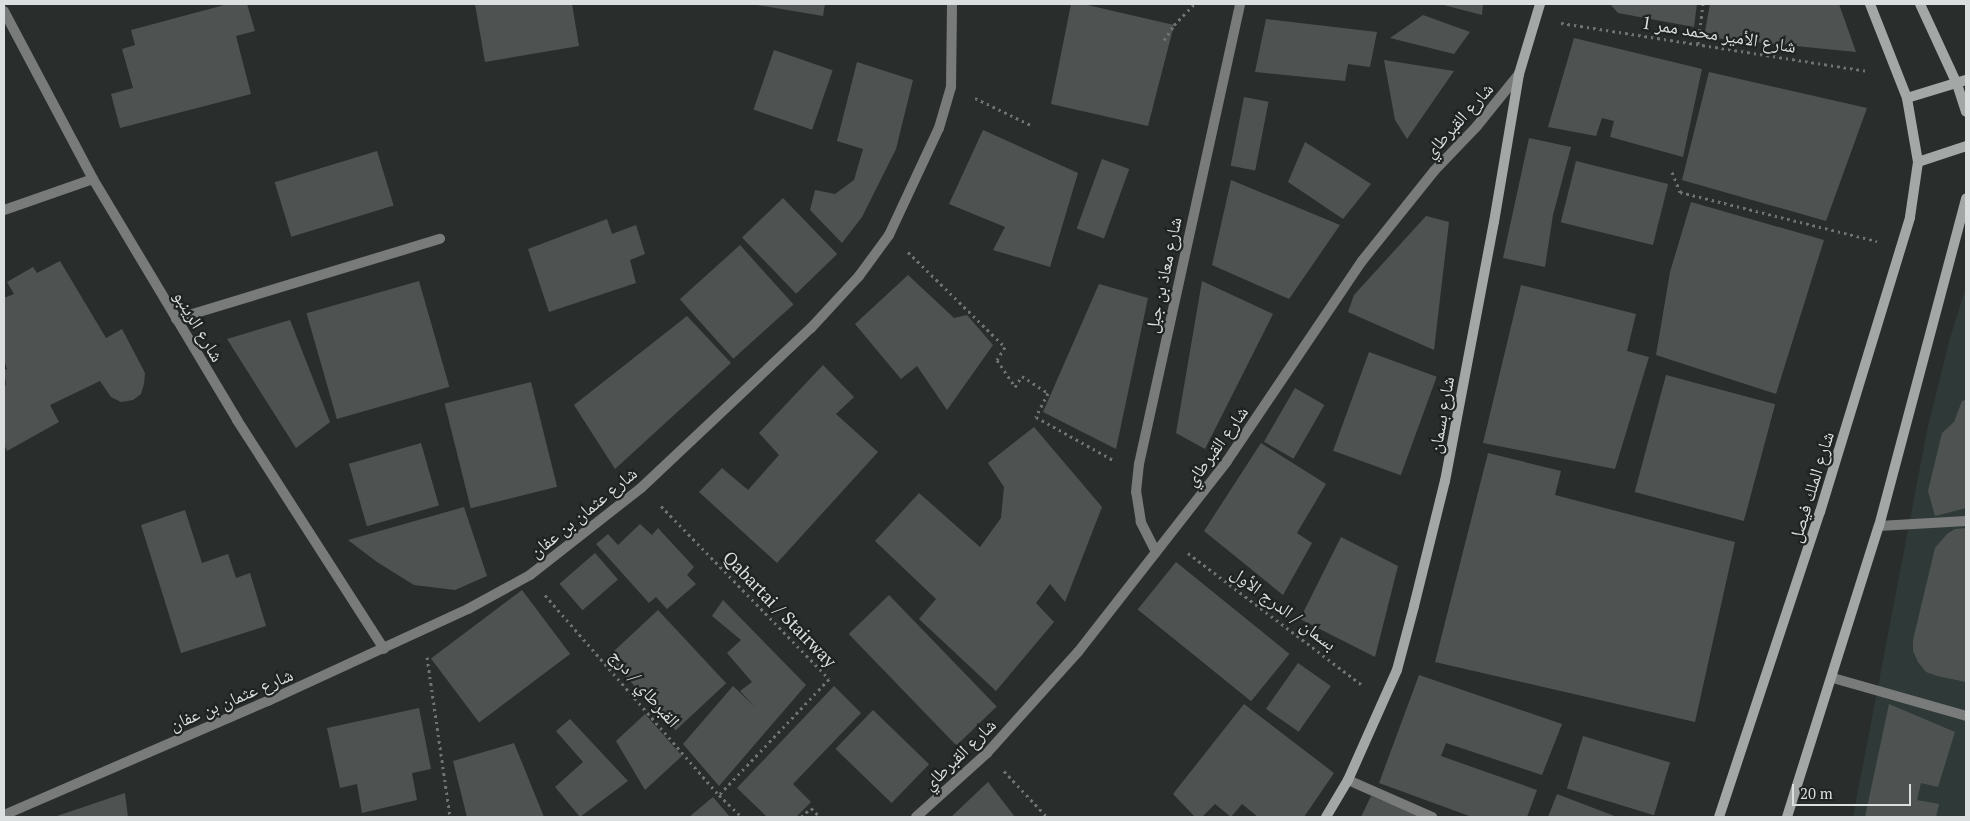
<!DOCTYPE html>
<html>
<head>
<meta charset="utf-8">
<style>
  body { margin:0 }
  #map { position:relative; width:1970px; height:821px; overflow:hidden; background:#292e2d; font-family:"PT Serif","Noto Naskh Arabic",serif }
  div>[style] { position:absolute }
  .built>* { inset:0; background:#2f3a38 }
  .building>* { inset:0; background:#4e5352; transform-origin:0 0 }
  .path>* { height:3px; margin-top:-1.5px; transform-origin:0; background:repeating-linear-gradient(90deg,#6f7373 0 2.5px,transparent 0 6.5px) }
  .service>* { height:10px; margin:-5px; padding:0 5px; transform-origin:5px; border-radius:5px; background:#787b7a }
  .pedestrian>* { height:10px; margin:-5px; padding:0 5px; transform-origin:5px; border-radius:5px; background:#787b7a }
  .minor>* { height:10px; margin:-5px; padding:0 5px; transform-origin:5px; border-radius:5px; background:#787b7a }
  .tertiary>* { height:10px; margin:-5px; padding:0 5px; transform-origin:5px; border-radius:5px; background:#787b7a }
  .secondary>* { height:10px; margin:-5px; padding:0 5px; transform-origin:5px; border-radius:5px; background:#a3a7a6 }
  span { translate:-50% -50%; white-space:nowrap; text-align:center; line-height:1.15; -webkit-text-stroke:4.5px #1f2423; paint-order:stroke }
  .street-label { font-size:18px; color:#dcdfdf }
  .frame { position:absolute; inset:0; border:5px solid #dcdfdf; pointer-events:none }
  .scale { position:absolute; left:1792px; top:784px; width:119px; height:22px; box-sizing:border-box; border:2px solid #dcdfdf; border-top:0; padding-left:6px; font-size:15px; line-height:18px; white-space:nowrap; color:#dcdfdf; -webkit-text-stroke:4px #1f2423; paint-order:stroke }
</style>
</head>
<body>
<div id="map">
  <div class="built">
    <div style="clip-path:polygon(1966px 287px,1966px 817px,1853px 817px,1927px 431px,1950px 338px)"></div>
  </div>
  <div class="building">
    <div style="clip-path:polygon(228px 4px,247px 4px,255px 31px,236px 36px,251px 94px,120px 128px,111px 94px,133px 88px,122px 49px,135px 45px,131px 30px)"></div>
    <div style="clip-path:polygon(475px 4px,572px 4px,579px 46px,485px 62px)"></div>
    <div style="clip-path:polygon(751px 4px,825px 4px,823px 16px)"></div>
    <div style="clip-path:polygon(1071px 4px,1083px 4px,1174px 25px,1148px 126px,1051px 104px)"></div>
    <div style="clip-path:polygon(1440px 4px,1483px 4px,1482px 15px)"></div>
    <div style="clip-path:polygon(1610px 4px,1697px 4px,1694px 27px,1618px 13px)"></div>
    <div style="clip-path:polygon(1710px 4px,1839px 4px,1856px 52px,1704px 37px)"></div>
    <div style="clip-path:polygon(1423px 15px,1470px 32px,1454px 54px,1390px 38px)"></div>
    <div style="clip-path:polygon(1266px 19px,1377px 32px,1370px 67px,1348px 64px,1345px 81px,1255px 72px)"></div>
    <div style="clip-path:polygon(1574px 38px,1702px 69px,1683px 157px,1610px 137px,1614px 121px,1602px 118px,1596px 136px,1548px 127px)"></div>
    <div style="left:774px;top:50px;width:62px;height:63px;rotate:19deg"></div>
    <div style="clip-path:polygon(1384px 60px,1454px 71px,1407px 139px,1395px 120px)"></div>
    <div style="clip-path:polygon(857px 62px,913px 80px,896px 149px,862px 217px,842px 243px,810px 210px,815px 190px,835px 194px,854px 180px,863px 149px,837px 141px)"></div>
    <div style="clip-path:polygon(1709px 72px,1867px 108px,1826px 221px,1682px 180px)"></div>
    <div style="left:1244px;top:97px;width:25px;height:70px;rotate:11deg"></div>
    <div style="clip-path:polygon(983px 130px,1078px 173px,1050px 267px,993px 250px,1005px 227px,949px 204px)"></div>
    <div style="clip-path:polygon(1529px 138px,1571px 147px,1553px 215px,1545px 267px,1503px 258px)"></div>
    <div style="clip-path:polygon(1305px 142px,1371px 184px,1343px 219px,1288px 182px)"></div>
    <div style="left:377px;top:151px;width:57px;height:107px;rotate:73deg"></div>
    <div style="left:1102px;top:159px;width:29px;height:74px;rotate:20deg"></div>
    <div style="left:1576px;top:161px;width:95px;height:63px;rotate:14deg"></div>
    <div style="clip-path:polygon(1231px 180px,1340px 225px,1289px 299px,1212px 265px)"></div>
    <div style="left:783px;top:198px;width:78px;height:57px;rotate:46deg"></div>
    <div style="clip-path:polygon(1691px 202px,1824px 240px,1776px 394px,1656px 355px,1670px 272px)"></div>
    <div style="clip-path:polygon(1426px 216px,1449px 222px,1434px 350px,1348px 312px,1354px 295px)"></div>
    <div style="clip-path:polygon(607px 219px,612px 234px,636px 225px,645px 254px,630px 260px,636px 283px,549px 312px,528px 249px)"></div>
    <div style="left:740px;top:245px;width:80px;height:81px;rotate:48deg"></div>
    <div style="clip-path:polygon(60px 261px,106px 338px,122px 329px,145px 373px,144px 384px,141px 394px,133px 400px,121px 402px,111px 397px,100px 381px,50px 405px,59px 422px,7px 451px,4px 444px,4px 386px,6px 385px,4px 370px,7px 369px,4px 360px,4px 298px,14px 294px,7px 282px,33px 267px,37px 273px)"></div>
    <div style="clip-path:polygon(908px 275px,954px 318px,967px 315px,993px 345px,947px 410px,917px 366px,901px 379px,855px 324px)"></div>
    <div style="left:419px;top:281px;width:110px;height:117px;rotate:74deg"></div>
    <div style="clip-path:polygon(1202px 281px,1273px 314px,1205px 449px,1176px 433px)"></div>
    <div style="clip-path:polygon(1099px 284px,1148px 298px,1116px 449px,1043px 412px)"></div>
    <div style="clip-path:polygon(1521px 285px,1636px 314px,1627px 351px,1649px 357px,1615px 469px,1483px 443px)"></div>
    <div style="clip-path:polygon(687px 316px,731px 363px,615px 469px,574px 405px)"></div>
    <div style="clip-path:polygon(290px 320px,330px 422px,296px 448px,227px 339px)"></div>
    <div style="left:1369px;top:352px;width:72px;height:105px;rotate:20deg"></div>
    <div style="clip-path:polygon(823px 365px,854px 397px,836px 414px,878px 452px,777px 563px,699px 492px,722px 468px,748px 490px,779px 455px,759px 433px)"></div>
    <div style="left:1666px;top:375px;width:113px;height:121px;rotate:15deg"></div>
    <div style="left:531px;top:382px;width:108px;height:89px;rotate:76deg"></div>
    <div style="left:1295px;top:388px;width:34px;height:62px;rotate:30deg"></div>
    <div style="clip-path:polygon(1966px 400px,1966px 508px,1935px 516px,1928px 491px,1942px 433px,1954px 422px,1962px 401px)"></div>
    <div style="clip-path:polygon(1034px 427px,1102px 507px,1065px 602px,1050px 584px,1036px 603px,1054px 622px,996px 691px,919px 619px,936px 599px,875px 541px,919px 493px,980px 547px,1001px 518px,1004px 487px,988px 463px)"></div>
    <div style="left:421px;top:443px;width:65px;height:75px;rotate:74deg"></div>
    <div style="clip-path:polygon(1261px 443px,1326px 484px,1297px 533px,1312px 543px,1283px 595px,1204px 531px)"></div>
    <div style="clip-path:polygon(1488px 453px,1561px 471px,1555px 495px,1735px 542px,1695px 722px,1435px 662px)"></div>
    <div style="clip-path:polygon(464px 507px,487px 576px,455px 590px,414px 585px,377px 562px,348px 540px)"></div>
    <div style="clip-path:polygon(185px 510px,202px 563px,228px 554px,236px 578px,250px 573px,266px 626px,181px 653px,141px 525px)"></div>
    <div style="clip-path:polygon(640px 524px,652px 535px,658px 528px,694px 567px,687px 575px,696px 584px,667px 609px,656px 597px,649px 603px,596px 544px,608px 534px,618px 545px)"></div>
    <div style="clip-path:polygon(1966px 528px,1966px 682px,1937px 676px,1926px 672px,1918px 662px,1913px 651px,1913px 640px,1935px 548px,1947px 534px,1955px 529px)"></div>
    <div style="clip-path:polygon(1341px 537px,1398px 566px,1375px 657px,1300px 619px)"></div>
    <div style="left:595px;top:553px;width:35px;height:47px;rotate:49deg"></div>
    <div style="left:1176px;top:562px;width:146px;height:61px;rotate:39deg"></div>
    <div style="left:522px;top:590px;width:80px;height:114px;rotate:53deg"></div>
    <div style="left:889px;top:595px;width:155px;height:56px;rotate:46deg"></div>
    <div style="clip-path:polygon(723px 600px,806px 685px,719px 786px,683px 744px,733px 686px,755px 707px,740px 691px,752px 682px,727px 653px,741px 640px,712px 616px)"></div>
    <div style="left:658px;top:610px;width:100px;height:69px;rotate:47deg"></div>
    <div style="left:1298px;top:663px;width:40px;height:56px;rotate:35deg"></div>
    <div style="clip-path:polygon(1419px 675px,1562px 724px,1542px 775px,1446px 743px,1441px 756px,1537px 790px,1527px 817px,1472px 817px,1379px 783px)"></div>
    <div style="clip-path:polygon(834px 686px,861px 713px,793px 784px,811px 802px,796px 817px,767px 817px,737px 788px)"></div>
    <div style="clip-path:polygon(1244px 704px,1334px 773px,1304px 817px,1258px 817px,1242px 804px,1231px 817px,1215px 804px,1202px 817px,1195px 817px,1173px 794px)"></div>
    <div style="clip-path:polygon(1889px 704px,1955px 732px,1938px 787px,1921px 783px,1917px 800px,1939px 804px,1936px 817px,1865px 817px)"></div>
    <div style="clip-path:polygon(419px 708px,431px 769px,412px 773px,417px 800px,362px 813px,357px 784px,340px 788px,327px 728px)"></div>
    <div style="left:873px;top:710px;width:78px;height:54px;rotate:44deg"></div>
    <div style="clip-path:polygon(645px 714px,682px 756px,645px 790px,616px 741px)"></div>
    <div style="clip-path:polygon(570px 719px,628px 781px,580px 817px,555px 787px,583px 762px,556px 731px)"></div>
    <div style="left:1583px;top:736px;width:91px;height:55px;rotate:17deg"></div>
    <div style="clip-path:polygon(514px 743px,544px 817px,467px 817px,453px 761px)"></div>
    <div style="clip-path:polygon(988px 782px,1015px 817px,951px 817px)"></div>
    <div style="clip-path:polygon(125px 793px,128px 817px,54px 817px)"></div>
    <div style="clip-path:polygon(1557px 794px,1617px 817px,1548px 817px)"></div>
    <div style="clip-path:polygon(1371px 796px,1422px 817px,1361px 817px)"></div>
    <div style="clip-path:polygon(713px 797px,730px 817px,689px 817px)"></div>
  </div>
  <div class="path">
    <div style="left:1561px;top:23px;width:311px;rotate:8.9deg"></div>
    <div style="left:1164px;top:40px;width:18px;rotate:-56deg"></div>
    <div style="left:1174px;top:25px;width:29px;rotate:-46deg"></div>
    <div style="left:1698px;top:44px;width:40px;rotate:-82.9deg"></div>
    <div style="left:975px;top:98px;width:64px;rotate:25.8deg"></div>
    <div style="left:1672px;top:172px;width:22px;rotate:68deg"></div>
    <div style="left:1680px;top:192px;width:203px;rotate:14deg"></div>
    <div style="left:908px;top:252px;width:136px;rotate:44.4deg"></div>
    <div style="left:1005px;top:347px;width:15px;rotate:122deg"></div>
    <div style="left:997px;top:360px;width:32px;rotate:56deg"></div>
    <div style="left:1015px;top:387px;width:13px;rotate:-58deg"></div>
    <div style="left:1022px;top:376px;width:31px;rotate:33deg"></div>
    <div style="left:1048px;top:393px;width:27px;rotate:117deg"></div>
    <div style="left:1036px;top:417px;width:88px;rotate:29.2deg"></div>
    <div style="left:661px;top:506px;width:241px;rotate:45.8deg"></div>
    <div style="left:829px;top:679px;width:160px;rotate:133.5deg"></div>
    <div style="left:1188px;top:553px;width:218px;rotate:37.2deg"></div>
    <div style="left:545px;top:595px;width:265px;rotate:49deg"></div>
    <div style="left:719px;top:795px;width:32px;rotate:44deg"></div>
    <div style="left:427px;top:657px;width:162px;rotate:81.8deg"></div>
    <div style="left:1004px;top:771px;width:63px;rotate:46.9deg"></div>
    <div style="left:801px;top:817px;width:13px;rotate:-42deg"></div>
    <div style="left:811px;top:808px;width:13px;rotate:45deg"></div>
  </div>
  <div class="service">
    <div style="left:176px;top:319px;width:276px;rotate:-16.9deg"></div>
  </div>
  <div class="pedestrian">
    <div style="left:1879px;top:526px;width:87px;rotate:-3.3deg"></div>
    <div style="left:1833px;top:678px;width:138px;rotate:15.9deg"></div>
    <div style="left:1348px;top:780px;width:92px;rotate:23.8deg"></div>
  </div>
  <div class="minor">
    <div style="left:93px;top:179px;width:281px;rotate:59.1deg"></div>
    <div style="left:237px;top:420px;width:272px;rotate:57.3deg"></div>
    <div style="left:1156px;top:552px;width:34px;rotate:-117deg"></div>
    <div style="left:1141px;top:522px;width:30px;rotate:-99deg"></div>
    <div style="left:1136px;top:492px;width:28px;rotate:-84deg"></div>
    <div style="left:1139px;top:464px;width:471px;rotate:-77.6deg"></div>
    <div style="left:4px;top:815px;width:288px;rotate:-23.4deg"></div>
    <div style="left:268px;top:701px;width:220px;rotate:-24.7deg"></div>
    <div style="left:468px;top:609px;width:71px;rotate:-28.7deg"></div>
    <div style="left:530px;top:575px;width:141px;rotate:-38.1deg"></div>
    <div style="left:641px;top:488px;width:233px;rotate:-43.3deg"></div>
    <div style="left:811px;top:328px;width:71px;rotate:-47.3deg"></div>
    <div style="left:859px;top:276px;width:51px;rotate:-53.8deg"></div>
    <div style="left:889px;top:235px;width:118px;rotate:-65deg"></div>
    <div style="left:939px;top:128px;width:43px;rotate:-73.7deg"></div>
    <div style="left:951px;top:87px;width:83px;rotate:-89.3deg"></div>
    <div style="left:916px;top:817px;width:96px;rotate:-42deg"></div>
    <div style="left:987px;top:753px;width:136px;rotate:-48deg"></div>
    <div style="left:1078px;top:652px;width:242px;rotate:-52deg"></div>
    <div style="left:1227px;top:461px;width:241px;rotate:-56deg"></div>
    <div style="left:1362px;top:261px;width:115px;rotate:-51.3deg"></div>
    <div style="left:1434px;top:171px;width:62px;rotate:-46.3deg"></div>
    <div style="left:1477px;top:126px;width:67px;rotate:-51.1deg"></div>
  </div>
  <div class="tertiary">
    <div style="left:4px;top:11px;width:190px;rotate:62.1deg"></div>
    <div style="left:93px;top:179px;width:94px;rotate:160.8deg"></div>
  </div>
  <div class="secondary">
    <div style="left:1920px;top:4px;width:88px;rotate:65.2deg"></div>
    <div style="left:1957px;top:84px;width:29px;rotate:72deg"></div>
    <div style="left:1907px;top:98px;width:62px;rotate:-17deg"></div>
    <div style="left:1918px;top:162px;width:51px;rotate:-18.4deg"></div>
    <div style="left:1326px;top:817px;width:43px;rotate:-59.3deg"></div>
    <div style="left:1348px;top:780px;width:120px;rotate:-66deg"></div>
    <div style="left:1397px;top:670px;width:66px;rotate:-75.1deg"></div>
    <div style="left:1414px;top:606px;width:129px;rotate:-76.1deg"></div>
    <div style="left:1445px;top:481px;width:264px;rotate:-79.3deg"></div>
    <div style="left:1494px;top:222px;width:150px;rotate:-80.4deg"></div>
    <div style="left:1519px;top:74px;width:73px;rotate:-73.3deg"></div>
    <div style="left:1719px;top:817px;width:321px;rotate:-71.7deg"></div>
    <div style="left:1820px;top:512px;width:308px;rotate:-73deg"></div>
    <div style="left:1910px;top:217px;width:56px;rotate:-81.7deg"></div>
    <div style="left:1918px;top:162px;width:65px;rotate:-99.8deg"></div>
    <div style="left:1907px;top:98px;width:101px;rotate:-111.5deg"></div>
    <div style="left:1787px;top:817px;width:305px;rotate:-72.5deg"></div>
    <div style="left:1879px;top:526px;width:339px;rotate:-75.1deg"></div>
  </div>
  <div class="street-label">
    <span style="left:1719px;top:34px;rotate:9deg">شارع الأمير محمد ممر 1</span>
    <span style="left:1458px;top:120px;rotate:-48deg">شارع القبرطاي</span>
    <span style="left:1163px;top:275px;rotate:-78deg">شارع معاذ بن جبل</span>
    <span style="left:199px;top:326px;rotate:59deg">شارع الرينبو</span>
    <span style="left:1441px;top:415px;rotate:-80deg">شارع بسمان</span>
    <span style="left:1216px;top:446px;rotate:-54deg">شارع القبرطاي</span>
    <span style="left:1811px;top:487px;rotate:-73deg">شارع الملك فيصل</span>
    <span style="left:583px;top:512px;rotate:-39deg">شارع عثمان بن عفان</span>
    <span style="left:1284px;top:608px;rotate:37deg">بسمان / الدرج الأول</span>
    <span style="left:780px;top:609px;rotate:46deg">Qabartai / Stairway</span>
    <span style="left:645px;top:688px;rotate:49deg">القبرطاي / درج</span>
    <span style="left:231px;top:699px;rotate:-23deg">شارع عثمان بن عفان</span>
    <span style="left:959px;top:754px;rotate:-44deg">شارع القبرطاي</span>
  </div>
  <div class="frame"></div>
  <div class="scale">20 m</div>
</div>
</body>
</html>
